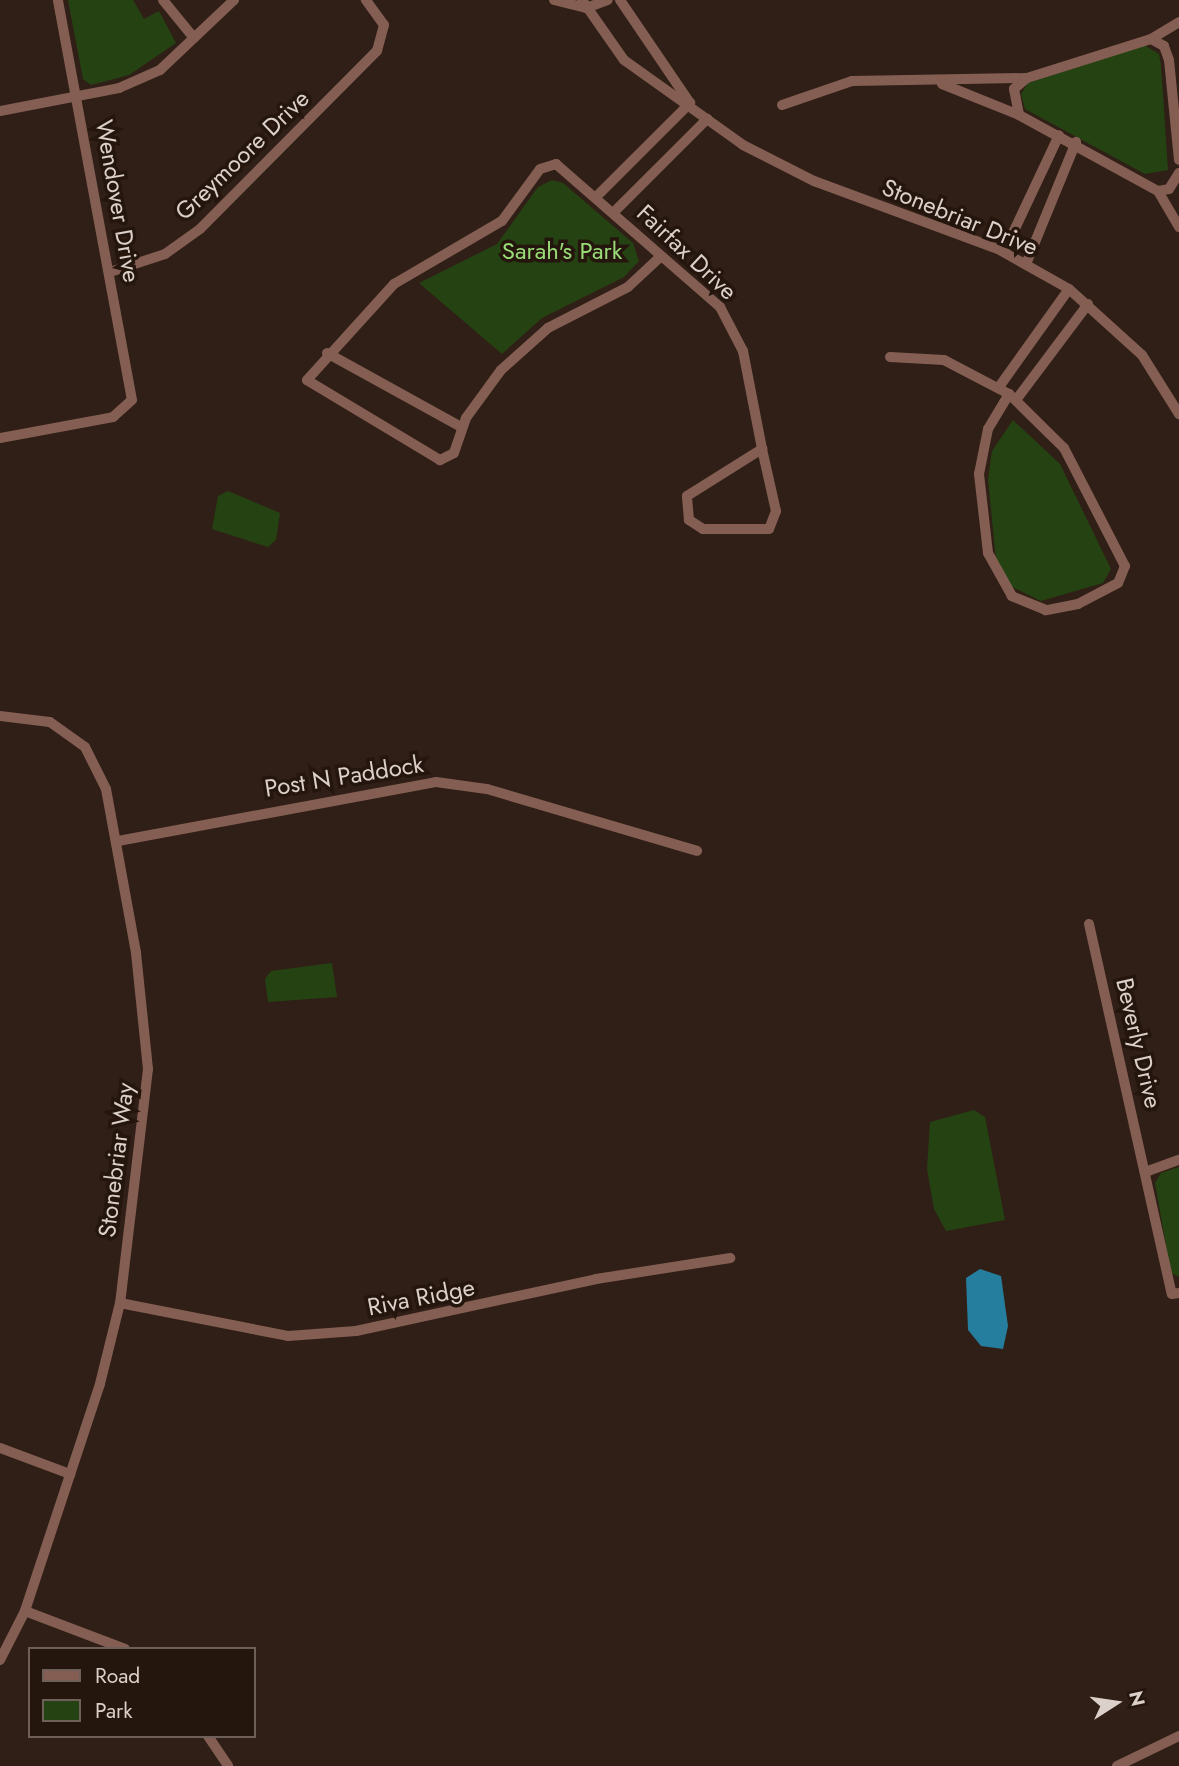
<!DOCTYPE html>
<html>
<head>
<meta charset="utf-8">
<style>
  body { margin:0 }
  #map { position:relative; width:1179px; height:1766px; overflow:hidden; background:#301f16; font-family:Jost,sans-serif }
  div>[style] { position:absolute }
  .green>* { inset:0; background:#254312 }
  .water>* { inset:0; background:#257e9d }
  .minor>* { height:10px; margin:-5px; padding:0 5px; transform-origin:5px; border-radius:5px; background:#845e53 }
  span { translate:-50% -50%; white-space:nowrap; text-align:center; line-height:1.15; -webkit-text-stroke:7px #25160d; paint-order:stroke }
  .street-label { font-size:24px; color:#dbd0ca }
  .park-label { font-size:24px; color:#99db77 }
  .legend { position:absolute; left:28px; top:1647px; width:228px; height:91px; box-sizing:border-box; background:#25160d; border:2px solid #6e6059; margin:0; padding:9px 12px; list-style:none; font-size:21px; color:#dbd0ca }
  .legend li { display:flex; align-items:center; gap:14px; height:35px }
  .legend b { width:35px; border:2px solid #6e6059 }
  .north { position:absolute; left:1081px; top:1668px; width:70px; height:70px; -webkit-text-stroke:5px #25160d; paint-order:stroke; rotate:78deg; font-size:19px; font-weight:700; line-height:28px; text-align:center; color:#dbd0ca }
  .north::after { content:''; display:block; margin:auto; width:24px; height:32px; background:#dbd0ca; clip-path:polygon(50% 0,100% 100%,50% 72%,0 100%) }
</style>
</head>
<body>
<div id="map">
  <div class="green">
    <div style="clip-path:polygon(68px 0,133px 0,144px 19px,159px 11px,176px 43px,129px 75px,91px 85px,83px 79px)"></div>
    <div style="clip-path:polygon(1144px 45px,1159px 54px,1161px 66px,1168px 170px,1145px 174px,1025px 109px,1021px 94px,1028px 83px)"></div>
    <div style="clip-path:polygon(552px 180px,563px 183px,633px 243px,639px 261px,624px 277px,542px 318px,502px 354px,419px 283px,497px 244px,538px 187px)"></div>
    <div style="clip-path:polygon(1013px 420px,1060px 464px,1111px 569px,1103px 583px,1041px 601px,1006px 584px,996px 560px,988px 479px,992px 451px)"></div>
    <div style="clip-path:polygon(228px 491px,280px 513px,276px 540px,268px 547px,212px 529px,218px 496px)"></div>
    <div style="clip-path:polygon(332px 963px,337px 997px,268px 1002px,265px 979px,271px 971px)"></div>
    <div style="clip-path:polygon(974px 1110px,985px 1117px,1005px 1220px,946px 1231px,934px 1209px,927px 1169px,930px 1122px)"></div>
    <div style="clip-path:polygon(1179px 1167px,1179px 1277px,1171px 1273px,1155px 1183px,1161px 1173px)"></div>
  </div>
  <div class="water">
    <div style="clip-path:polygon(980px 1269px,1001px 1276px,1008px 1326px,1003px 1349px,981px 1346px,968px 1330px,966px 1278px)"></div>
  </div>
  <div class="minor">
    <div style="left:163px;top:0;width:49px;rotate:50.8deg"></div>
    <div style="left:554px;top:0;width:33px;rotate:14deg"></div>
    <div style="left:586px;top:8px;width:23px;rotate:-20deg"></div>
    <div style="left:582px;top:0;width:73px;rotate:55deg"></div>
    <div style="left:624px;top:60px;width:146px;rotate:35.5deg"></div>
    <div style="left:743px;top:145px;width:80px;rotate:26.9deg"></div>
    <div style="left:814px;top:181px;width:196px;rotate:20.3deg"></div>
    <div style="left:998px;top:249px;width:81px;rotate:29.4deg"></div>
    <div style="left:1069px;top:289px;width:98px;rotate:42.1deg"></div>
    <div style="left:1142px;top:355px;width:70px;rotate:57.9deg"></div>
    <div style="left:620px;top:0;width:121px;rotate:55.8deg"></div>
    <div style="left:1151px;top:39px;width:33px;rotate:-31deg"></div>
    <div style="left:942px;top:84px;width:83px;rotate:21.9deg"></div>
    <div style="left:782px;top:105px;width:74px;rotate:-18.9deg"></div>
    <div style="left:852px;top:81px;width:175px;rotate:-1deg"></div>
    <div style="left:0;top:111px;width:121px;rotate:-10.9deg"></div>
    <div style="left:119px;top:88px;width:45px;rotate:-23.7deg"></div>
    <div style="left:160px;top:70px;width:102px;rotate:-43.4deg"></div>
    <div style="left:1179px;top:160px;width:100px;rotate:-95.7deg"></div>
    <div style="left:1169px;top:60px;width:15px;rotate:-110deg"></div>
    <div style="left:1164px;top:46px;width:15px;rotate:-152deg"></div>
    <div style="left:1151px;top:39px;width:130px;rotate:162.5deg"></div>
    <div style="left:1027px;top:78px;width:17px;rotate:140deg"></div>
    <div style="left:1014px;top:89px;width:26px;rotate:79deg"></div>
    <div style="left:1019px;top:115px;width:158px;rotate:28.7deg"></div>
    <div style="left:1158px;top:191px;width:11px;rotate:-10deg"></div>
    <div style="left:1169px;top:189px;width:19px;rotate:-58deg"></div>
    <div style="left:1158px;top:191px;width:42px;rotate:59.7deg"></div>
    <div style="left:597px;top:196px;width:132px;rotate:-45deg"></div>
    <div style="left:614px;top:212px;width:132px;rotate:-45deg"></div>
    <div style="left:1004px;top:252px;width:129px;rotate:-64.8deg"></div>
    <div style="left:659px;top:258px;width:42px;rotate:136.9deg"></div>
    <div style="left:628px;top:287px;width:90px;rotate:152.9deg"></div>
    <div style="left:548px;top:328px;width:63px;rotate:138.2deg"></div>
    <div style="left:501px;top:370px;width:59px;rotate:126.1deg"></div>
    <div style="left:466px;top:418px;width:37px;rotate:109deg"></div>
    <div style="left:454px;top:453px;width:16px;rotate:153deg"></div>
    <div style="left:440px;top:460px;width:155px;rotate:-149deg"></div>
    <div style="left:307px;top:380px;width:130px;rotate:-47.8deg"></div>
    <div style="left:394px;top:284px;width:125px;rotate:-30.3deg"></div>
    <div style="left:502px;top:221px;width:64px;rotate:-53.8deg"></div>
    <div style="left:540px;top:169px;width:17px;rotate:-17deg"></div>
    <div style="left:556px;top:164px;width:218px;rotate:41.1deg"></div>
    <div style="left:720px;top:307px;width:50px;rotate:62.4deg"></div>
    <div style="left:743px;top:351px;width:100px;rotate:79deg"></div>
    <div style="left:1026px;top:264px;width:132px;rotate:-67.7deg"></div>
    <div style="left:110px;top:272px;width:58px;rotate:-18.1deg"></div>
    <div style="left:165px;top:254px;width:43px;rotate:-35.5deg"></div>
    <div style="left:200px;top:229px;width:251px;rotate:-45.2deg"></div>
    <div style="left:377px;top:51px;width:27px;rotate:-75deg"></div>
    <div style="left:384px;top:25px;width:31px;rotate:-126deg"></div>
    <div style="left:327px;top:353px;width:153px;rotate:28.9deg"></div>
    <div style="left:890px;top:357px;width:54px;rotate:3.2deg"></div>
    <div style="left:944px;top:360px;width:73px;rotate:27.6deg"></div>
    <div style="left:999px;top:387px;width:120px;rotate:-54.5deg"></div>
    <div style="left:1009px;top:394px;width:77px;rotate:44.5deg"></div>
    <div style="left:1064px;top:448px;width:133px;rotate:62.7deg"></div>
    <div style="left:1125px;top:566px;width:18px;rotate:112deg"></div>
    <div style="left:1118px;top:583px;width:45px;rotate:152.3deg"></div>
    <div style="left:1078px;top:604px;width:33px;rotate:169deg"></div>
    <div style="left:1046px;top:610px;width:37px;rotate:-158deg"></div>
    <div style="left:1012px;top:596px;width:49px;rotate:-119.2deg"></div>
    <div style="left:988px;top:553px;width:80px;rotate:-96.5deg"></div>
    <div style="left:979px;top:474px;width:46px;rotate:-78.7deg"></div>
    <div style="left:988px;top:429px;width:41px;rotate:-59deg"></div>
    <div style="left:1016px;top:400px;width:120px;rotate:-53.1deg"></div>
    <div style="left:0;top:438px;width:115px;rotate:-10.5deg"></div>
    <div style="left:113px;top:417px;width:25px;rotate:-42deg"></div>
    <div style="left:132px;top:400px;width:407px;rotate:-100.5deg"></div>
    <div style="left:762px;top:449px;width:64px;rotate:77.3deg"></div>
    <div style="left:776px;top:511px;width:19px;rotate:111deg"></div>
    <div style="left:769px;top:529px;width:66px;rotate:180deg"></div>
    <div style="left:703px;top:529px;width:17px;rotate:-147deg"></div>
    <div style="left:689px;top:520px;width:24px;rotate:-95deg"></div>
    <div style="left:687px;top:496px;width:89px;rotate:-32.1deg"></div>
    <div style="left:0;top:716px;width:50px;rotate:6.8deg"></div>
    <div style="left:50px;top:722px;width:43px;rotate:35.5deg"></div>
    <div style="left:85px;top:747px;width:47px;rotate:63.4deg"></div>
    <div style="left:106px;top:789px;width:167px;rotate:79.6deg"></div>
    <div style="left:136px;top:953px;width:117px;rotate:84.1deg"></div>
    <div style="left:148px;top:1069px;width:236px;rotate:96.8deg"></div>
    <div style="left:120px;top:1303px;width:83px;rotate:103.9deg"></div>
    <div style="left:100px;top:1384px;width:239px;rotate:108.3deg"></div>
    <div style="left:25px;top:1611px;width:55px;rotate:117deg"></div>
    <div style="left:118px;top:841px;width:323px;rotate:-10.5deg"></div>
    <div style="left:436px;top:782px;width:51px;rotate:7.8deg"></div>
    <div style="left:487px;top:789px;width:219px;rotate:16.4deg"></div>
    <div style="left:1089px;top:924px;width:379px;rotate:77.4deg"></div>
    <div style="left:1172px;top:1294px;width:7px;rotate:-8deg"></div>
    <div style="left:1148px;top:1171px;width:33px;rotate:-20deg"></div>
    <div style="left:120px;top:1303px;width:171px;rotate:11.1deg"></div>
    <div style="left:288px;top:1336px;width:68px;rotate:-4.2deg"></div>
    <div style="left:356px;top:1331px;width:246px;rotate:-12.2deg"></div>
    <div style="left:596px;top:1279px;width:136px;rotate:-8.9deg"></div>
    <div style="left:0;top:1448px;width:75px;rotate:20.4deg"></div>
    <div style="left:25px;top:1611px;width:107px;rotate:20.8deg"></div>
    <div style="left:208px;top:1736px;width:36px;rotate:56deg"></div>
    <div style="left:1117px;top:1766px;width:69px;rotate:-25.8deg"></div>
  </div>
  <div class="street-label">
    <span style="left:242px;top:155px;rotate:-44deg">Greymoore Drive</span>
    <span style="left:118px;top:201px;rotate:80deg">Wendover Drive</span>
    <span style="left:960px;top:217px;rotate:22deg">Stonebriar Drive</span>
    <span style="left:687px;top:252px;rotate:43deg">Fairfax Drive</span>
    <span style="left:344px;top:776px;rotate:-9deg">Post N Paddock</span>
    <span style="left:1139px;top:1043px;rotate:77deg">Beverly Drive</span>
    <span style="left:116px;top:1160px;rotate:-83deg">Stonebriar Way</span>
    <span style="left:421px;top:1297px;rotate:-11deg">Riva Ridge</span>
  </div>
  <div class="park-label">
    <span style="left:562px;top:251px">Sarah's Park</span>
  </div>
  <ul class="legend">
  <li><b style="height:9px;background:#845e53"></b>Road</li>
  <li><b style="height:19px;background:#254312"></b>Park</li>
  </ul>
  <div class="north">N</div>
</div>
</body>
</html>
